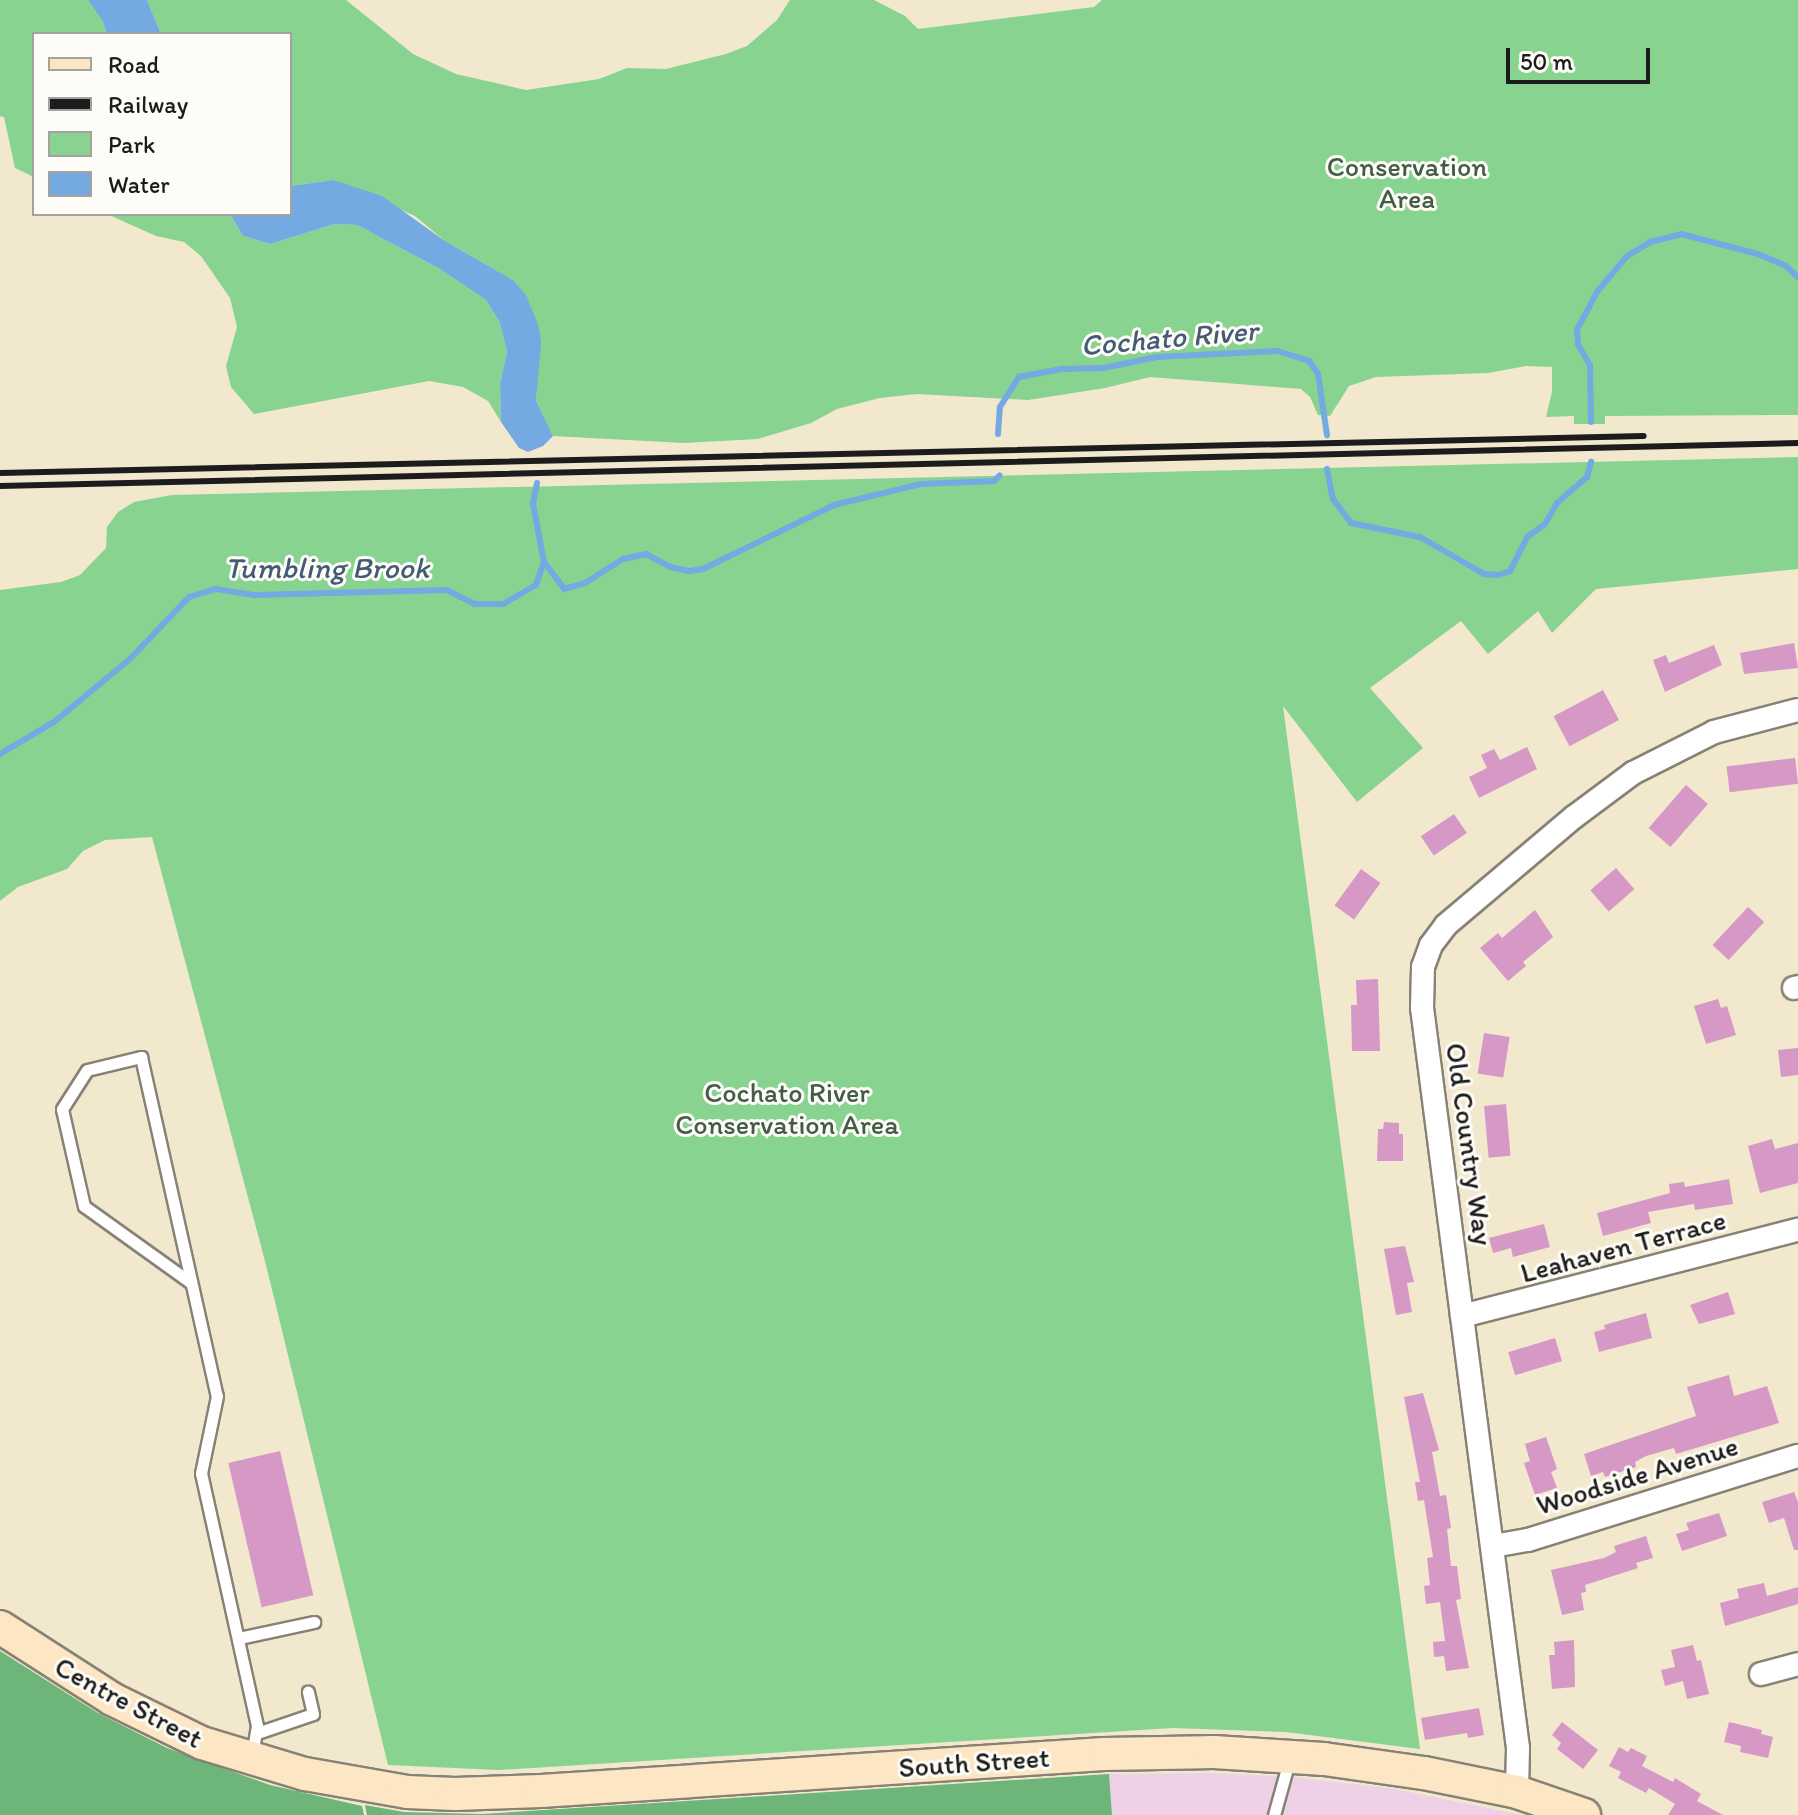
<!DOCTYPE html>
<html>
<head>
<meta charset="utf-8">
<style>
  body { margin:0 }
  #map { position:relative; width:1798px; height:1815px; overflow:hidden; background:#f2e8ce; font-family:Itim,sans-serif }
  div>[style] { position:absolute }
  .built>* { inset:0; background:#eed0e7 }
  .green>* { inset:0; background:#88d390 }
  .forest>* { inset:0; background:#6eb57a }
  .water>* { inset:0; background:#75a9e2 }
  .stream>* { height:6px; margin:-3px; padding:0 3px; transform-origin:3px; border-radius:3px; background:#75a9e2 }
  .building>* { inset:0; background:#d698c5; transform-origin:0 0 }
  .roads { filter:drop-shadow(2px 0 #878275) drop-shadow(-2px 0 #878275) drop-shadow(0 2px #878275) drop-shadow(0 -2px #878275) }
  .service>* { height:11px; margin:-5.5px; padding:0 5.5px; transform-origin:5.5px; border-radius:5.5px; background:#fff }
  .minor>* { height:22px; margin:-11px; padding:0 11px; transform-origin:11px; border-radius:11px; background:#fff }
  .secondary>* { height:32px; margin:-16px; padding:0 16px; transform-origin:16px; border-radius:16px; background:#fce6c4 }
  .rail>* { height:6px; margin:-3px; padding:0 3px; transform-origin:3px; border-radius:3px; background:#1c1c1c }
  span { translate:-50% -50%; white-space:nowrap; text-align:center; line-height:1.15; -webkit-text-stroke:6px #fdfcf7; paint-order:stroke }
  .park-label { font-size:28px; color:#425c45 }
  .street-label { font-size:28px; color:#1c1c1c }
  .water-label { font-size:30px; color:#445b75; font-style:italic }
  .legend { position:absolute; left:32px; top:32px; width:260px; height:184px; box-sizing:border-box; background:#fdfcf7; border:2px solid #a3a29f; margin:0; padding:10px 14px; list-style:none; font-size:24px; color:#1c1c1c }
  .legend li { display:flex; align-items:center; gap:16px; height:40px }
  .legend b { width:40px; border:2px solid #a3a29f }
  .scale { position:absolute; left:1506px; top:48px; width:144px; height:36px; box-sizing:border-box; border:4px solid #1c1c1c; border-top:0; padding-left:10px; font-size:24px; line-height:28px; white-space:nowrap; color:#1c1c1c; -webkit-text-stroke:6px #fdfcf7; paint-order:stroke }
</style>
</head>
<body>
<div id="map">
  <div class="built">
    <div style="clip-path:polygon(1214px 1773px,1294px 1777px,1395px 1789px,1522px 1815px,1112px 1815px,1109px 1774px)"></div>
  </div>
  <div class="green">
    <div style="clip-path:polygon(0 0,88px 0,103px 22px,107px 34px,34px 34px,34px 177px,15px 168px,4px 117px,0 116px)"></div>
    <div style="clip-path:polygon(147px 0,346px 0,413px 54px,456px 74px,526px 90px,599px 79px,627px 68px,666px 69px,726px 54px,747px 46px,777px 20px,790px 0,874px 0,905px 16px,918px 29px,1094px 7px,1102px 0,1798px 0,1798px 415px,1605px 416px,1605px 424px,1574px 424px,1574px 416px,1546px 417px,1552px 392px,1552px 367px,1526px 366px,1488px 373px,1376px 377px,1349px 386px,1330px 416px,1318px 415px,1310px 397px,1301px 389px,1150px 377px,1105px 388px,1028px 400px,917px 394px,880px 398px,837px 409px,811px 423px,758px 439px,684px 443px,553px 436px,536px 400px,539px 327px,513px 280px,445px 241px,415px 216px,333px 180px,290px 186px,290px 34px,161px 34px)"></div>
    <div style="clip-path:polygon(107px 214px,230px 214px,243px 236px,270px 244px,335px 224px,357px 225px,440px 269px,486px 300px,500px 323px,507px 352px,500px 385px,501px 422px,488px 401px,463px 387px,429px 381px,254px 414px,231px 387px,226px 366px,237px 327px,230px 298px,201px 256px,184px 242px,156px 236px)"></div>
    <div style="clip-path:polygon(1798px 457px,1798px 569px,1596px 589px,1552px 633px,1538px 611px,1488px 654px,1461px 621px,1370px 688px,1423px 748px,1357px 802px,1283px 706px,1420px 1749px,1286px 1732px,1173px 1728px,499px 1770px,388px 1765px,266px 1265px,152px 837px,105px 840px,83px 851px,67px 869px,18px 887px,0 901px,0 590px,61px 582px,80px 575px,106px 548px,107px 527px,118px 512px,134px 502px,172px 495px)"></div>
  </div>
  <div class="forest">
    <div style="clip-path:polygon(0 1651px,98px 1713px,167px 1748px,270px 1785px,362px 1806px,364px 1815px,0 1815px)"></div>
    <div style="clip-path:polygon(1109px 1774px,1112px 1815px,367px 1815px,365px 1805px,404px 1812px,482px 1814px)"></div>
  </div>
  <div class="water">
    <div style="clip-path:polygon(88px 0,147px 0,161px 34px,107px 34px,103px 22px)"></div>
    <div style="clip-path:polygon(333px 180px,382px 196px,445px 241px,513px 280px,526px 295px,539px 327px,541px 343px,536px 400px,553px 436px,543px 446px,528px 452px,519px 448px,501px 422px,500px 384px,507px 352px,500px 323px,486px 300px,440px 269px,357px 225px,335px 224px,270px 244px,243px 236px,230px 214px,290px 214px,290px 186px)"></div>
  </div>
  <div class="stream">
    <div style="left:1591px;top:422px;width:57px;rotate:-91deg"></div>
    <div style="left:1590px;top:365px;width:24px;rotate:-120deg"></div>
    <div style="left:1578px;top:344px;width:14px;rotate:-94deg"></div>
    <div style="left:1577px;top:330px;width:43px;rotate:-62.2deg"></div>
    <div style="left:1597px;top:292px;width:47px;rotate:-50.2deg"></div>
    <div style="left:1627px;top:256px;width:27px;rotate:-31deg"></div>
    <div style="left:1650px;top:242px;width:32px;rotate:-14deg"></div>
    <div style="left:1681px;top:234px;width:80px;rotate:14.6deg"></div>
    <div style="left:1758px;top:254px;width:30px;rotate:23deg"></div>
    <div style="left:1786px;top:266px;width:16px;rotate:43deg"></div>
    <div style="left:998px;top:434px;width:27px;rotate:-86deg"></div>
    <div style="left:1000px;top:407px;width:36px;rotate:-58deg"></div>
    <div style="left:1019px;top:377px;width:43px;rotate:-10.8deg"></div>
    <div style="left:1061px;top:369px;width:42px;rotate:-1.4deg"></div>
    <div style="left:1103px;top:368px;width:55px;rotate:-11.5deg"></div>
    <div style="left:1157px;top:357px;width:120px;rotate:-2.9deg"></div>
    <div style="left:1277px;top:351px;width:34px;rotate:17deg"></div>
    <div style="left:1309px;top:361px;width:16px;rotate:55deg"></div>
    <div style="left:1318px;top:374px;width:62px;rotate:81.6deg"></div>
    <div style="left:1327px;top:469px;width:31px;rotate:79deg"></div>
    <div style="left:1333px;top:499px;width:30px;rotate:53deg"></div>
    <div style="left:1351px;top:523px;width:70px;rotate:11.5deg"></div>
    <div style="left:1420px;top:537px;width:74px;rotate:30deg"></div>
    <div style="left:1484px;top:574px;width:14px;rotate:4deg"></div>
    <div style="left:1498px;top:575px;width:13px;rotate:-18deg"></div>
    <div style="left:1510px;top:571px;width:38px;rotate:-63deg"></div>
    <div style="left:1527px;top:537px;width:22px;rotate:-36deg"></div>
    <div style="left:1545px;top:524px;width:24px;rotate:-60deg"></div>
    <div style="left:1557px;top:503px;width:40px;rotate:-41deg"></div>
    <div style="left:1587px;top:477px;width:16px;rotate:-75deg"></div>
    <div style="left:537px;top:483px;width:21px;rotate:101deg"></div>
    <div style="left:533px;top:504px;width:59px;rotate:79.3deg"></div>
    <div style="left:544px;top:562px;width:34px;rotate:53deg"></div>
    <div style="left:564px;top:589px;width:22px;rotate:-16deg"></div>
    <div style="left:585px;top:583px;width:45px;rotate:-32.3deg"></div>
    <div style="left:623px;top:559px;width:24px;rotate:-12deg"></div>
    <div style="left:646px;top:554px;width:27px;rotate:28deg"></div>
    <div style="left:670px;top:567px;width:19px;rotate:12deg"></div>
    <div style="left:689px;top:571px;width:14px;rotate:-8deg"></div>
    <div style="left:703px;top:569px;width:146px;rotate:-26deg"></div>
    <div style="left:834px;top:505px;width:89px;rotate:-13.6deg"></div>
    <div style="left:921px;top:484px;width:73px;rotate:-2.4deg"></div>
    <div style="left:994px;top:481px;width:8px;rotate:-45deg"></div>
    <div style="left:0;top:754px;width:63px;rotate:-30.7deg"></div>
    <div style="left:54px;top:722px;width:99px;rotate:-39.7deg"></div>
    <div style="left:130px;top:659px;width:86px;rotate:-46.4deg"></div>
    <div style="left:189px;top:597px;width:28px;rotate:-17deg"></div>
    <div style="left:216px;top:589px;width:39px;rotate:9deg"></div>
    <div style="left:255px;top:595px;width:192px;rotate:-1.5deg"></div>
    <div style="left:447px;top:590px;width:30px;rotate:27deg"></div>
    <div style="left:474px;top:604px;width:29px"></div>
    <div style="left:503px;top:604px;width:38px;rotate:-30deg"></div>
    <div style="left:536px;top:585px;width:24px;rotate:-71deg"></div>
  </div>
  <div class="building">
    <div style="clip-path:polygon(1794px 643px,1798px 668px,1744px 674px,1740px 653px)"></div>
    <div style="clip-path:polygon(1714px 645px,1722px 665px,1665px 692px,1653px 660px,1666px 655px,1669px 663px)"></div>
    <div style="left:1603px;top:690px;width:34px;height:56px;rotate:62deg"></div>
    <div style="clip-path:polygon(1527px 747px,1537px 769px,1479px 798px,1469px 777px,1487px 768px,1481px 755px,1494px 749px,1500px 760px)"></div>
    <div style="left:1795px;top:758px;width:26px;height:69px;rotate:83deg"></div>
    <div style="left:1686px;top:785px;width:29px;height:57px;rotate:41deg"></div>
    <div style="left:1454px;top:814px;width:23px;height:40px;rotate:56deg"></div>
    <div style="left:1616px;top:868px;width:28px;height:34px;rotate:49deg"></div>
    <div style="left:1361px;top:869px;width:24px;height:45px;rotate:36deg"></div>
    <div style="left:1748px;top:907px;width:22px;height:52px;rotate:43deg"></div>
    <div style="clip-path:polygon(1535px 910px,1553px 937px,1523px 962px,1526px 966px,1508px 981px,1480px 948px,1498px 933px,1502px 938px)"></div>
    <div style="clip-path:polygon(1378px 979px,1380px 1051px,1352px 1051px,1351px 1005px,1357px 1005px,1356px 980px)"></div>
    <div style="clip-path:polygon(1718px 999px,1721px 1008px,1727px 1006px,1736px 1035px,1706px 1044px,1694px 1006px)"></div>
    <div style="left:1484px;top:1033px;width:26px;height:41px;rotate:9deg"></div>
    <div style="clip-path:polygon(1798px 1048px,1798px 1075px,1781px 1077px,1778px 1050px)"></div>
    <div style="left:1506px;top:1104px;width:52px;height:22px;rotate:85deg"></div>
    <div style="clip-path:polygon(1384px 1122px,1399px 1123px,1399px 1134px,1403px 1134px,1403px 1161px,1377px 1161px,1378px 1129px,1383px 1129px)"></div>
    <div style="clip-path:polygon(1772px 1139px,1775px 1149px,1798px 1143px,1798px 1183px,1760px 1193px,1748px 1146px)"></div>
    <div style="clip-path:polygon(1729px 1179px,1733px 1204px,1695px 1210px,1694px 1204px,1648px 1212px,1651px 1223px,1603px 1236px,1597px 1213px,1670px 1193px,1669px 1184px,1684px 1182px,1685px 1187px)"></div>
    <div style="clip-path:polygon(1544px 1224px,1550px 1247px,1513px 1257px,1511px 1248px,1493px 1253px,1489px 1238px)"></div>
    <div style="clip-path:polygon(1405px 1246px,1414px 1282px,1407px 1283px,1412px 1312px,1396px 1315px,1384px 1249px)"></div>
    <div style="clip-path:polygon(1728px 1292px,1735px 1314px,1699px 1324px,1690px 1305px)"></div>
    <div style="clip-path:polygon(1646px 1313px,1652px 1338px,1599px 1352px,1594px 1332px,1605px 1329px,1604px 1325px)"></div>
    <div style="left:1555px;top:1338px;width:24px;height:49px;rotate:73deg"></div>
    <div style="clip-path:polygon(1729px 1375px,1734px 1396px,1767px 1386px,1779px 1423px,1676px 1454px,1674px 1448px,1646px 1456px,1635px 1462px,1636px 1467px,1605px 1477px,1603px 1472px,1591px 1476px,1584px 1454px,1696px 1416px,1687px 1387px)"></div>
    <div style="clip-path:polygon(1423px 1393px,1439px 1450px,1432px 1452px,1440px 1496px,1446px 1495px,1451px 1528px,1447px 1529px,1451px 1566px,1457px 1566px,1461px 1599px,1456px 1600px,1469px 1668px,1446px 1671px,1444px 1656px,1434px 1657px,1433px 1642px,1445px 1641px,1440px 1602px,1426px 1604px,1424px 1586px,1430px 1585px,1427px 1558px,1433px 1557px,1424px 1500px,1418px 1501px,1415px 1482px,1420px 1482px,1404px 1397px)"></div>
    <div style="clip-path:polygon(1546px 1437px,1557px 1469px,1551px 1472px,1557px 1488px,1535px 1495px,1524px 1463px,1530px 1461px,1525px 1444px)"></div>
    <div style="left:280px;top:1451px;width:148px;height:53px;rotate:77deg"></div>
    <div style="clip-path:polygon(1794px 1492px,1798px 1502px,1798px 1550px,1794px 1550px,1784px 1518px,1769px 1523px,1762px 1502px)"></div>
    <div style="clip-path:polygon(1719px 1513px,1727px 1536px,1682px 1551px,1676px 1534px,1689px 1530px,1686px 1523px)"></div>
    <div style="clip-path:polygon(1646px 1536px,1653px 1558px,1636px 1563px,1638px 1568px,1585px 1585px,1586px 1592px,1581px 1593px,1584px 1610px,1562px 1615px,1551px 1570px,1604px 1558px,1616px 1552px,1614px 1546px)"></div>
    <div style="clip-path:polygon(1764px 1583px,1767px 1596px,1798px 1587px,1798px 1604px,1725px 1626px,1720px 1603px,1739px 1598px,1737px 1589px)"></div>
    <div style="clip-path:polygon(1574px 1640px,1575px 1687px,1552px 1689px,1549px 1655px,1555px 1655px,1554px 1642px)"></div>
    <div style="clip-path:polygon(1693px 1645px,1697px 1661px,1701px 1660px,1709px 1694px,1687px 1699px,1683px 1681px,1665px 1686px,1661px 1670px,1675px 1667px,1671px 1650px)"></div>
    <div style="clip-path:polygon(1479px 1708px,1484px 1735px,1468px 1738px,1467px 1733px,1425px 1740px,1421px 1718px)"></div>
    <div style="clip-path:polygon(1562px 1722px,1598px 1750px,1583px 1769px,1557px 1749px,1561px 1743px,1552px 1735px)"></div>
    <div style="clip-path:polygon(1729px 1722px,1762px 1730px,1761px 1734px,1773px 1737px,1768px 1758px,1740px 1752px,1741px 1746px,1724px 1742px)"></div>
    <div style="clip-path:polygon(1619px 1747px,1628px 1752px,1631px 1748px,1647px 1756px,1642px 1766px,1673px 1782px,1675px 1778px,1701px 1794px,1697px 1801px,1723px 1815px,1668px 1815px,1675px 1804px,1649px 1788px,1646px 1793px,1618px 1778px,1621px 1772px,1609px 1766px)"></div>
  </div>
  <div class="roads">
    <div class="service">
      <div style="left:190px;top:1282px;width:130px;rotate:-144.4deg"></div>
      <div style="left:84px;top:1206px;width:99px;rotate:-102.8deg"></div>
      <div style="left:62px;top:1109px;width:46px;rotate:-57.3deg"></div>
      <div style="left:87px;top:1070px;width:56px;rotate:-13.5deg"></div>
      <div style="left:141px;top:1057px;width:347px;rotate:77.4deg"></div>
      <div style="left:217px;top:1396px;width:79px;rotate:101.7deg"></div>
      <div style="left:201px;top:1473px;width:259px;rotate:77.5deg"></div>
      <div style="left:257px;top:1726px;width:29px;rotate:100deg"></div>
      <div style="left:239px;top:1638px;width:77px;rotate:-12deg"></div>
      <div style="left:257px;top:1733px;width:59px;rotate:-18.7deg"></div>
      <div style="left:313px;top:1714px;width:23px;rotate:-103deg"></div>
      <div style="left:1274px;top:1815px;width:56px;rotate:-74.5deg"></div>
    </div>
    <div class="minor">
      <div style="left:1794px;top:988px;width:4px;rotate:-14deg"></div>
      <div style="left:1462px;top:1316px;width:347px;rotate:-14.4deg"></div>
      <div style="left:1493px;top:1546px;width:36px;rotate:-10deg"></div>
      <div style="left:1528px;top:1540px;width:283px;rotate:-17.3deg"></div>
      <div style="left:1761px;top:1674px;width:38px;rotate:-15deg"></div>
      <div style="left:1517px;top:1792px;width:44px;rotate:-88.7deg"></div>
      <div style="left:1518px;top:1748px;width:746px;rotate:-97.39deg"></div>
      <div style="left:1422px;top:1008px;width:41px;rotate:-88.6deg"></div>
      <div style="left:1423px;top:967px;width:23px;rotate:-70deg"></div>
      <div style="left:1431px;top:945px;width:25px;rotate:-53deg"></div>
      <div style="left:1446px;top:925px;width:167px;rotate:-40.2deg"></div>
      <div style="left:1574px;top:817px;width:74px;rotate:-36.7deg"></div>
      <div style="left:1633px;top:773px;width:91px;rotate:-26.8deg"></div>
      <div style="left:1714px;top:732px;width:87px;rotate:-14.7deg"></div>
    </div>
    <div class="secondary">
      <div style="left:0;top:1627px;width:133px;rotate:32.7deg"></div>
      <div style="left:112px;top:1699px;width:100px;rotate:26.1deg"></div>
      <div style="left:202px;top:1743px;width:108px;rotate:16.8deg"></div>
      <div style="left:305px;top:1774px;width:104px;rotate:10deg"></div>
      <div style="left:407px;top:1792px;width:48px;rotate:2.4deg"></div>
      <div style="left:455px;top:1794px;width:86px;rotate:-2deg"></div>
      <div style="left:541px;top:1791px;width:564px;rotate:-3.76deg"></div>
      <div style="left:1104px;top:1754px;width:110px;rotate:-1deg"></div>
      <div style="left:1214px;top:1752px;width:110px;rotate:3.6deg"></div>
      <div style="left:1324px;top:1759px;width:101px;rotate:8deg"></div>
      <div style="left:1424px;top:1773px;width:95px;rotate:11.5deg"></div>
      <div style="left:1517px;top:1792px;width:71px;rotate:18.9deg"></div>
    </div>
  </div>
  <div class="rail">
    <div style="left:0;top:473px;width:1644px;rotate:-1.29deg"></div>
    <div style="left:0;top:486px;width:1799px;rotate:-1.37deg"></div>
  </div>
  <div class="park-label">
    <span style="left:1407px;top:182px">Conservation<br>Area</span>
    <span style="left:787px;top:1108px">Cochato River<br>Conservation Area</span>
  </div>
  <div class="street-label">
    <span style="left:1470px;top:1144px;rotate:82deg">Old Country Way</span>
    <span style="left:1623px;top:1246px;rotate:-15deg">Leahaven Terrace</span>
    <span style="left:1637px;top:1475px;rotate:-17deg">Woodside Avenue</span>
    <span style="left:129px;top:1702px;rotate:28deg">Centre Street</span>
    <span style="left:974px;top:1762px;rotate:-4deg">South Street</span>
  </div>
  <div class="water-label">
    <span style="left:1169px;top:338px;rotate:-5deg">Cochato River</span>
    <span style="left:327px;top:568px">Tumbling Brook</span>
  </div>
  <ul class="legend">
  <li><b style="height:10px;background:#fce6c4"></b>Road</li>
  <li><b style="height:10px;background:#1c1c1c"></b>Railway</li>
  <li><b style="height:22px;background:#88d390"></b>Park</li>
  <li><b style="height:22px;background:#75a9e2"></b>Water</li>
  </ul>
  <div class="scale">50 m</div>
</div>
</body>
</html>
